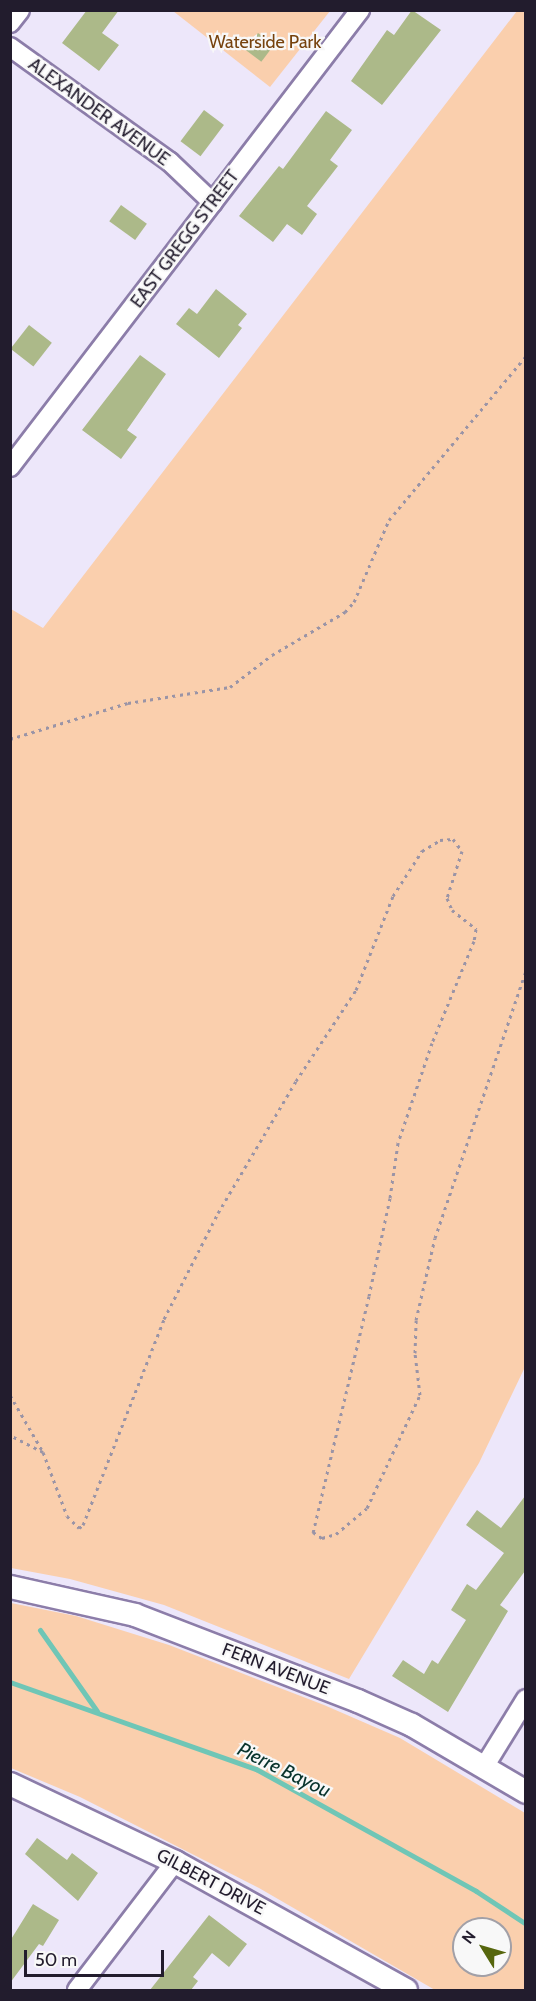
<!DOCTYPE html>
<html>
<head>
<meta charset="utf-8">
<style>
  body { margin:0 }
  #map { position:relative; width:536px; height:2001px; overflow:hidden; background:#ede7fa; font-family:Cabin,sans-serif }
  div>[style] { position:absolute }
  .green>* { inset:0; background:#facfad }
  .stream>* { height:5px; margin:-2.5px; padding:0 2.5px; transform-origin:2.5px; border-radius:2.5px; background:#6fc6b6 }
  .building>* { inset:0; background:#acb989; transform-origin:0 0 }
  .path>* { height:3px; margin-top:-1.5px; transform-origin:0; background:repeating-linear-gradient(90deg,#9a94a6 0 3px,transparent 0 7.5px) }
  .roads { filter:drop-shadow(2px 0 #8c7da9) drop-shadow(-2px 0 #8c7da9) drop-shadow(0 2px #8c7da9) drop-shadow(0 -2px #8c7da9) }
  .minor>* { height:18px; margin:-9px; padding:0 9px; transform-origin:9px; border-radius:9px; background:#fff }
  .tertiary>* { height:22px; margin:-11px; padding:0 11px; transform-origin:11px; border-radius:11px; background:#fff }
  span { translate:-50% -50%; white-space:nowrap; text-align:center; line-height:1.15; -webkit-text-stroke:4.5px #f8f8f8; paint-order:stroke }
  .park-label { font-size:18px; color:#76420d }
  .street-label { font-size:18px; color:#221c2d }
  .water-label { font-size:20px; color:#09342d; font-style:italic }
  .frame { position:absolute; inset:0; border:12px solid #221c2d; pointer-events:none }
  .north { position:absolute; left:452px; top:1917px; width:60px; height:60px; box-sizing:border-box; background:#f8f8f8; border:2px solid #a2a0a7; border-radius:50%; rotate:307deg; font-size:16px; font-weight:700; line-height:24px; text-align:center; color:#221c2d }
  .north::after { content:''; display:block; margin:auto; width:21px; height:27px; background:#56660d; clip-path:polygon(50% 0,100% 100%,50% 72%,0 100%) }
  .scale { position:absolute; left:24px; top:1950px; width:140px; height:27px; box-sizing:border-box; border:3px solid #221c2d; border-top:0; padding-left:8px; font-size:18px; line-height:21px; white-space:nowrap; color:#221c2d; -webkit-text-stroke:4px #f8f8f8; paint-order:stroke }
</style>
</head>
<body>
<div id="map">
  <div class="green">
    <div style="clip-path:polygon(173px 11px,330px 11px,270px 87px)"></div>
    <div style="clip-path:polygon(517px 11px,526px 11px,525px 1367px,479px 1463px,349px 1679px,164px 1605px,70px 1579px,11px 1568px,11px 609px,43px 628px)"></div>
    <div style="clip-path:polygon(evenodd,11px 1603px,76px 1616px,169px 1645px,324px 1705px,400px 1738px,525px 1813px,525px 1990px,435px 1990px,259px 1888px,80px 1797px,11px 1768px,11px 1603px,464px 1929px,500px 1929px,500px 1965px,464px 1965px,464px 1929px)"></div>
  </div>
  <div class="stream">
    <div style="left:40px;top:1630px;width:99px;rotate:54.9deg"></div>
    <div style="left:10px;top:1682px;width:261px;rotate:19.5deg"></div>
    <div style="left:256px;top:1769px;width:252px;rotate:29deg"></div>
    <div style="left:476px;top:1891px;width:60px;rotate:33.4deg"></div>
  </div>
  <div class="building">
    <div style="clip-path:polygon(87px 10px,119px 10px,102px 33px,119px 45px,99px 71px,62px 43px)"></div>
    <div style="clip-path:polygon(412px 10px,441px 30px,382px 105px,351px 81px,387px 30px,394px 35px)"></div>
    <div style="left:258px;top:33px;width:20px;height:21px;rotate:37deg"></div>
    <div style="left:204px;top:110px;width:25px;height:39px;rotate:37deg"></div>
    <div style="clip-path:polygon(326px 111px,352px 130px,330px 160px,338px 166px,307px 206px,317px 214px,302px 235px,287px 224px,273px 242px,239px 216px,279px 166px,283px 169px)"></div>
    <div style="left:121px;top:205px;width:32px;height:20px;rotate:36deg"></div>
    <div style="clip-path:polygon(216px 289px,247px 314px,238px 325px,242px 328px,219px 358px,176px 324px,189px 308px,197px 314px)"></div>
    <div style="left:29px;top:325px;width:29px;height:30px;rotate:38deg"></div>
    <div style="clip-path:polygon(140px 355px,166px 374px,127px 430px,137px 437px,121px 459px,82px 430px)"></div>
    <div style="clip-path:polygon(525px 1496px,525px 1571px,500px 1605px,508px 1611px,448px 1712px,392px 1676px,403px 1660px,424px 1674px,432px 1660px,438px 1664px,466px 1620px,451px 1610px,467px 1584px,476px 1590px,504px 1553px,466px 1525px,477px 1510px,501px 1528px)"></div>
    <div style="clip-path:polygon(37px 1838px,67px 1860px,72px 1853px,98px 1873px,78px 1901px,25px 1854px)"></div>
    <div style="clip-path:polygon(33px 1904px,59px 1920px,43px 1946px,39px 1944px,10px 1983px,10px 1941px)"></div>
    <div style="clip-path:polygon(209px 1915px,247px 1944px,229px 1967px,212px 1953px,193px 1977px,198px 1981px,191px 1990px,150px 1990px)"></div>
  </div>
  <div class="path">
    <div style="left:10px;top:739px;width:123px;rotate:-17deg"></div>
    <div style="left:128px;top:703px;width:103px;rotate:-8.9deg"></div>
    <div style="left:230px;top:687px;width:53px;rotate:-37.3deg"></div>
    <div style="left:272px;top:655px;width:85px;rotate:-30.5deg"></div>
    <div style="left:345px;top:612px;width:13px;rotate:-48deg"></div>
    <div style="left:354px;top:602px;width:89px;rotate:-66.9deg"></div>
    <div style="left:389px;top:520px;width:214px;rotate:-50.1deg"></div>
    <div style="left:10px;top:1395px;width:66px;rotate:59.9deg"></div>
    <div style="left:43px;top:1452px;width:37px;rotate:-153deg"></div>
    <div style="left:43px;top:1452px;width:68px;rotate:69.4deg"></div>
    <div style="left:67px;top:1516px;width:17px;rotate:45deg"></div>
    <div style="left:79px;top:1528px;width:5px;rotate:-37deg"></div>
    <div style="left:83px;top:1525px;width:221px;rotate:-68.5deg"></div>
    <div style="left:164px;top:1319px;width:119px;rotate:-63deg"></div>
    <div style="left:218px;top:1213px;width:153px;rotate:-59.4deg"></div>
    <div style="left:296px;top:1081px;width:109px;rotate:-56.6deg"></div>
    <div style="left:356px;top:990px;width:101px;rotate:-68.5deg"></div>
    <div style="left:393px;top:896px;width:54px;rotate:-57.2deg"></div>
    <div style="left:422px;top:851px;width:21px;rotate:-31deg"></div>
    <div style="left:440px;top:840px;width:13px;rotate:-4deg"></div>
    <div style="left:453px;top:839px;width:15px;rotate:53deg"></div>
    <div style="left:462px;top:851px;width:49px;rotate:107.7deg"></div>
    <div style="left:447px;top:898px;width:13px;rotate:67deg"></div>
    <div style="left:452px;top:910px;width:31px;rotate:38deg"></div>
    <div style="left:476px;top:929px;width:12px;rotate:99deg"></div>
    <div style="left:474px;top:941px;width:110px;rotate:112.4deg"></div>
    <div style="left:432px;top:1043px;width:106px;rotate:108.8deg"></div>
    <div style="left:398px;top:1143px;width:56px;rotate:98.3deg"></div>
    <div style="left:390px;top:1198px;width:100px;rotate:102.1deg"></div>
    <div style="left:369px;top:1296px;width:243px;rotate:103.3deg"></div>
    <div style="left:313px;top:1532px;width:11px;rotate:34deg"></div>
    <div style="left:322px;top:1538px;width:15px;rotate:-16deg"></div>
    <div style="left:336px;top:1534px;width:40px;rotate:-40deg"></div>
    <div style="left:367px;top:1508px;width:125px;rotate:-64.9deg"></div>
    <div style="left:420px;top:1395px;width:42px;rotate:-96.8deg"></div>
    <div style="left:415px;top:1353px;width:33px;rotate:-88deg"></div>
    <div style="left:416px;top:1320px;width:84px;rotate:-77deg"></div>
    <div style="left:435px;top:1238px;width:283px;rotate:-71.2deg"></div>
  </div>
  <div class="roads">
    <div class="minor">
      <div style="left:10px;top:23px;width:16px;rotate:-52deg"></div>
      <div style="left:10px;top:47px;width:197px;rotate:35.7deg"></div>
      <div style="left:170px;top:162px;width:59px;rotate:43.6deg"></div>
      <div style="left:10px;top:467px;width:576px;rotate:-52.55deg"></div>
      <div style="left:484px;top:1767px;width:80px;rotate:-58.3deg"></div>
      <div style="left:77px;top:1990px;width:161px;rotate:-52.6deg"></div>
    </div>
    <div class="tertiary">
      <div style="left:10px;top:1587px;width:128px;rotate:12.6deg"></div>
      <div style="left:135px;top:1615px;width:239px;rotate:21.1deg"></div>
      <div style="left:358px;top:1701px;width:59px;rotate:24deg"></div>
      <div style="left:412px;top:1725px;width:132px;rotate:30.4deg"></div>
      <div style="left:10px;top:1784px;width:183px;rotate:25.3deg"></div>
      <div style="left:175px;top:1862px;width:264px;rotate:29deg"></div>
    </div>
  </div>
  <div class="park-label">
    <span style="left:265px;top:42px">Waterside Park</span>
  </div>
  <div class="street-label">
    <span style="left:99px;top:112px;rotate:36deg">ALEXANDER AVENUE</span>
    <span style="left:185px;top:239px;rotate:-53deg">EAST GREGG STREET</span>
    <span style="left:276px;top:1669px;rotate:21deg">FERN AVENUE</span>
    <span style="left:211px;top:1882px;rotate:28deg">GILBERT DRIVE</span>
  </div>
  <div class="water-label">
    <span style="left:284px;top:1770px;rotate:26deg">Pierre Bayou</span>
  </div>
  <div class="frame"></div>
  <div class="north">N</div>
  <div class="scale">50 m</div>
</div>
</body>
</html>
